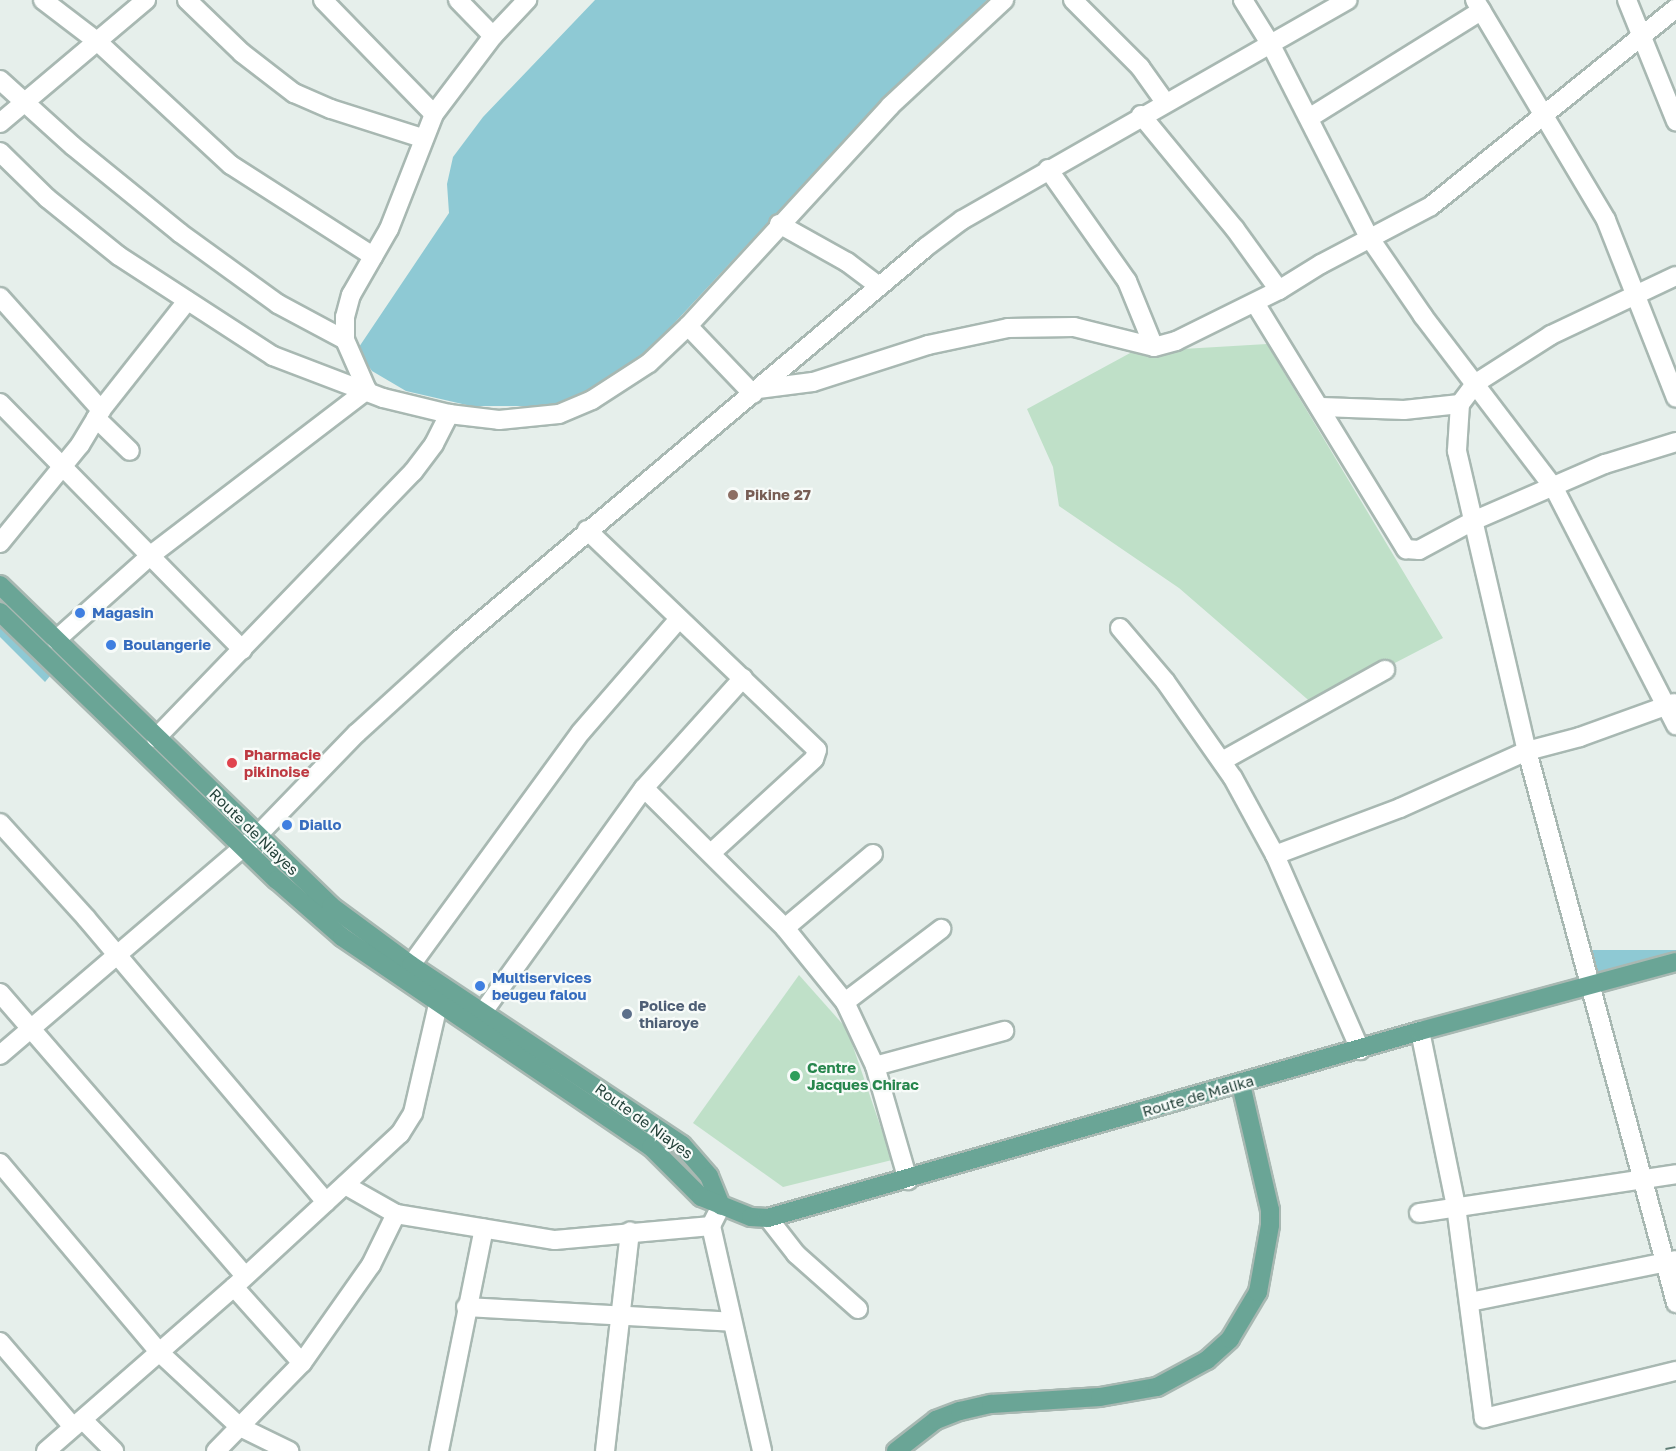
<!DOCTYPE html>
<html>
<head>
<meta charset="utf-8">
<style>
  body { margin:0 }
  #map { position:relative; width:1676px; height:1451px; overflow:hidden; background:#e6efeb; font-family:"Golos Text",sans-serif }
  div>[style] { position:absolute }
  .green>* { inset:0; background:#bfe0c8 }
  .water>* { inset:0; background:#8ec9d4; transform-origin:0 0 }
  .roads { filter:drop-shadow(2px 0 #a8b8b2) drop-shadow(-2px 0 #a8b8b2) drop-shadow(0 2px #a8b8b2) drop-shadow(0 -2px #a8b8b2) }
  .minor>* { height:18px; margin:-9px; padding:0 9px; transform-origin:9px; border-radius:9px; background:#fff }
  .major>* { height:18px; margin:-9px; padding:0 9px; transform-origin:9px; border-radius:9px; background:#6aa596 }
  .rail>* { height:7px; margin-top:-3.5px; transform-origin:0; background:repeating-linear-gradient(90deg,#f7fbf9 0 14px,#5f7d75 0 28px); box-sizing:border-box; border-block:2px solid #5f7d75 }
  .dots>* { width:16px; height:16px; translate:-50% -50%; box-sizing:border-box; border:3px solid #f7fbf9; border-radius:50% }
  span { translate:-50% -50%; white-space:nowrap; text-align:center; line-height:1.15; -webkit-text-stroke:4.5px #f7fbf9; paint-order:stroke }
  .education-label { font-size:15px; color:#785e54; font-weight:700 }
  .left { translate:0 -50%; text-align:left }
  .shop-label { font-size:15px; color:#366cbe; font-weight:700 }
  .health-label { font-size:15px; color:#be3a42; font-weight:700 }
  .street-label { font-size:15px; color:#24423a }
  .service-label { font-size:15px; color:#4e5e75; font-weight:700 }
  .leisure-label { font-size:15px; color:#27864d; font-weight:700 }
</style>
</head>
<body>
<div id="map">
  <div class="green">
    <div style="clip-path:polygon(1267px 344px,1443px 638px,1314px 705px,1179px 588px,1059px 506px,1053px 467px,1027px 409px,1132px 352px)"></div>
    <div style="clip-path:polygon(799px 975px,847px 1029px,892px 1160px,783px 1187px,693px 1123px)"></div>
  </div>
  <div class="water">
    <div style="clip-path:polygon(595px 0,987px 0,829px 157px,653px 346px,612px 378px,559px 406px,471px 406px,406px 391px,372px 371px,357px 350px,449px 213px,447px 184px,453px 157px,483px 117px)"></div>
    <div style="clip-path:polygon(0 576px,73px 649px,45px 682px,0 637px)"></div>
    <div style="left:1676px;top:950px;width:23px;height:85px;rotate:90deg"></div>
  </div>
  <div class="roads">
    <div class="minor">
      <div style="left:43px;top:0;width:69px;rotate:37.4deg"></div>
      <div style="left:98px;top:42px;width:181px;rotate:42.8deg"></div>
      <div style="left:231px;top:165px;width:169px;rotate:32.7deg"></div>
      <div style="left:187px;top:0;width:76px;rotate:43.9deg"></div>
      <div style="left:242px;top:53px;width:66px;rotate:37.6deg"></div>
      <div style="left:294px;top:93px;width:40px;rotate:23.4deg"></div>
      <div style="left:331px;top:109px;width:96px;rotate:17.7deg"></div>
      <div style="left:323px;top:0;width:159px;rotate:45.8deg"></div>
      <div style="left:458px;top:0;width:50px;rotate:45.8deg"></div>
      <div style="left:1073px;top:0;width:95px;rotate:45deg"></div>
      <div style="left:1140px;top:67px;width:43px;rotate:54.5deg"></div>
      <div style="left:1243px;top:0;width:53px;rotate:58.1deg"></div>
      <div style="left:1271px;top:45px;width:216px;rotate:63deg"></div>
      <div style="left:1369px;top:237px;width:96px;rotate:55.6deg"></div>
      <div style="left:1423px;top:316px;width:216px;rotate:52.7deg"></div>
      <div style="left:1554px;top:488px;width:267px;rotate:62.8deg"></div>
      <div style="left:1475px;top:0;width:256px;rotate:59.2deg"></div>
      <div style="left:1606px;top:220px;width:191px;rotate:68.5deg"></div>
      <div style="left:1627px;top:0;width:131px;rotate:68deg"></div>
      <div style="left:0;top:80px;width:98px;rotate:42.1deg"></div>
      <div style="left:73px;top:146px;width:138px;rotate:39.1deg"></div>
      <div style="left:180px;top:233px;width:121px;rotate:35.9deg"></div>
      <div style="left:278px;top:304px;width:76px;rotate:28.2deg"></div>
      <div style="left:1141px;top:115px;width:148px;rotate:50.5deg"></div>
      <div style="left:1235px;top:229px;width:75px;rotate:54.2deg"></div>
      <div style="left:1309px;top:118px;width:203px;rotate:-31.9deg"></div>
      <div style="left:0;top:123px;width:191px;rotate:-40.1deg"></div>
      <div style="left:0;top:152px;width:66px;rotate:44.4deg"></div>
      <div style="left:47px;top:198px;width:92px;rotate:38.9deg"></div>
      <div style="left:119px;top:256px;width:184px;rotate:33deg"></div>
      <div style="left:273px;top:356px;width:118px;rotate:20.9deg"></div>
      <div style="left:383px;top:398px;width:68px;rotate:13.6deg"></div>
      <div style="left:449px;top:414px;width:50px;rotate:6.8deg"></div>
      <div style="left:499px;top:420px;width:60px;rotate:-5.7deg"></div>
      <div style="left:559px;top:414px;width:36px;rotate:-23deg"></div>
      <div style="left:592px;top:400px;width:68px;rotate:-33deg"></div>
      <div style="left:649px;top:363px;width:54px;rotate:-43.5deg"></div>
      <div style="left:688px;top:326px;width:299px;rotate:-47.4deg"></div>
      <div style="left:890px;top:106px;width:156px;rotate:-42.9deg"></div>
      <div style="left:1048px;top:169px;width:137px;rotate:54.8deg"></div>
      <div style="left:1127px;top:281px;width:71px;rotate:67.8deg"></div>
      <div style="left:779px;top:224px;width:78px;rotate:29.2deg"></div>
      <div style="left:847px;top:262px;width:40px;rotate:37deg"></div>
      <div style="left:0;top:297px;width:152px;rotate:48.2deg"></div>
      <div style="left:1255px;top:303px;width:289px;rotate:58.5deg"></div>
      <div style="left:1406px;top:549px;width:13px;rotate:4deg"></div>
      <div style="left:1419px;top:550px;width:61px;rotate:-28.2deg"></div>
      <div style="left:1473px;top:521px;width:144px;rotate:-23.4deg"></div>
      <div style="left:1605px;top:464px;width:74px;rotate:-17.2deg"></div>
      <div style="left:688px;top:326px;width:94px;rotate:46.3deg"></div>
      <div style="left:758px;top:389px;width:55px;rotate:-7.3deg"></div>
      <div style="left:813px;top:382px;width:121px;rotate:-17.8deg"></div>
      <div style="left:928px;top:345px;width:82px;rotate:-12deg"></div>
      <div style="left:1008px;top:328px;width:66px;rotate:-0.9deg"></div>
      <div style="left:1074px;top:327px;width:82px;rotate:14deg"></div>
      <div style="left:1154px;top:347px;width:23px;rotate:-15deg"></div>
      <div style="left:1176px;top:341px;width:115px;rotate:-26.3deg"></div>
      <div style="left:1279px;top:290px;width:49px;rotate:-31.8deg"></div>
      <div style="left:1321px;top:264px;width:124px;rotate:-27.8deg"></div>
      <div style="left:1431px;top:206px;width:315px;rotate:-38.9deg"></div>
      <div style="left:0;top:403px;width:346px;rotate:45.5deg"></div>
      <div style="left:1460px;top:404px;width:47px;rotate:93.7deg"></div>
      <div style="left:1457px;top:451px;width:308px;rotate:76.9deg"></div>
      <div style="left:1527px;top:751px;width:572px;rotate:74.89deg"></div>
      <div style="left:1322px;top:407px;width:82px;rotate:2.1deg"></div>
      <div style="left:1404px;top:410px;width:56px;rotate:-6.1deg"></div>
      <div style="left:1460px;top:404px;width:26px;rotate:-53deg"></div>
      <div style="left:1476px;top:383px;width:89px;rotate:-32.6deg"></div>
      <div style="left:1551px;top:335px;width:138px;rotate:-25.3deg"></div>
      <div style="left:96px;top:418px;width:47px;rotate:44.1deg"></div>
      <div style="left:587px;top:530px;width:318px;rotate:43.7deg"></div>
      <div style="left:817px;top:750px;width:9px;rotate:108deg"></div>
      <div style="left:814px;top:759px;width:138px;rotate:137.6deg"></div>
      <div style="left:0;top:543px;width:127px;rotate:-50.8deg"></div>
      <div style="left:80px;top:445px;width:41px;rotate:-59deg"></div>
      <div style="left:101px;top:410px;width:139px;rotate:-51.7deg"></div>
      <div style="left:1120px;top:628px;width:70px;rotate:49.7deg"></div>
      <div style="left:1165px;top:681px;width:118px;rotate:55deg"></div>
      <div style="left:1233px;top:778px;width:88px;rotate:61.4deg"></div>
      <div style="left:1275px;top:855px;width:213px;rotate:66.4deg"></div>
      <div style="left:56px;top:640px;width:127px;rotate:-41.8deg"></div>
      <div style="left:151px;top:555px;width:272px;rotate:-37.4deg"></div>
      <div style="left:367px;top:390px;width:55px;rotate:-113.7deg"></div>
      <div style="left:345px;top:340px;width:23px;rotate:-90deg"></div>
      <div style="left:345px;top:317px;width:23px;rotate:-75deg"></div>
      <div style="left:351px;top:295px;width:76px;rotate:-60.1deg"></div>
      <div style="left:389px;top:229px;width:123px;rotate:-68.6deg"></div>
      <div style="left:434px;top:114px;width:98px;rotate:-52.9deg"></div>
      <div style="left:493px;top:36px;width:50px;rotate:-46.6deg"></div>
      <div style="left:156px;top:738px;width:370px;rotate:-46deg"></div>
      <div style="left:413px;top:472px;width:35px;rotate:-53deg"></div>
      <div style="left:434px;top:444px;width:34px;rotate:-63deg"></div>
      <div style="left:1222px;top:761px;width:187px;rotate:-29.2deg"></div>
      <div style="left:644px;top:788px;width:199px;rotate:44.8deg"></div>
      <div style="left:785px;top:928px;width:95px;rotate:51deg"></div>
      <div style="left:845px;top:1002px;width:71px;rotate:64.9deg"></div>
      <div style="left:875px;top:1066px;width:119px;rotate:73.9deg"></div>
      <div style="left:0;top:823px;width:128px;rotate:47.8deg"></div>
      <div style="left:86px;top:918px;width:372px;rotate:49.8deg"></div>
      <div style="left:1275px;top:855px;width:134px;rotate:-20.6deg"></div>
      <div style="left:1400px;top:808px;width:139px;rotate:-24.2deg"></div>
      <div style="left:1527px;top:751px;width:55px;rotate:-14.8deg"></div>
      <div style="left:1580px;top:737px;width:100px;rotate:-19.9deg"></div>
      <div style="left:785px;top:928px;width:115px;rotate:-40.1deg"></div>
      <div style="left:411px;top:965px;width:288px;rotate:-53.9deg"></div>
      <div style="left:581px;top:732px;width:148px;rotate:-49.1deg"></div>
      <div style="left:0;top:993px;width:374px;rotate:49.1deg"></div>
      <div style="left:845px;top:1002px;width:121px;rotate:-37.2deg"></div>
      <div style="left:483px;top:1012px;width:276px;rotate:-54.3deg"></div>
      <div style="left:644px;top:788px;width:148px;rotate:-48deg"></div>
      <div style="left:1420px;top:1031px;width:179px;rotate:78.4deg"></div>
      <div style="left:1456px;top:1206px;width:214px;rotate:82.5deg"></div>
      <div style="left:1484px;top:1418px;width:198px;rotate:-13.8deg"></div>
      <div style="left:0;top:1055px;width:339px;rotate:-40.5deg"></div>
      <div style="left:258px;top:835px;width:142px;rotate:-45.9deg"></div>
      <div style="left:357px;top:733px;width:135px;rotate:-42.3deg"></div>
      <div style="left:457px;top:642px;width:613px;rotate:-40.1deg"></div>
      <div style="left:926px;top:247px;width:45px;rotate:-36.9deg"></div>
      <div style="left:962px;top:220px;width:444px;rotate:-29.7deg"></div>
      <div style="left:875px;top:1066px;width:134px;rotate:-15.2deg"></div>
      <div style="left:0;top:1163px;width:248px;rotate:49.9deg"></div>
      <div style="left:160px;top:1353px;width:109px;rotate:42.8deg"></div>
      <div style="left:240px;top:1427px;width:55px;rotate:26.1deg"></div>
      <div style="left:345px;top:1185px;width:59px;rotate:29.6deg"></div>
      <div style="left:396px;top:1214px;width:161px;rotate:9.3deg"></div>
      <div style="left:555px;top:1240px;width:157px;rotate:-5.1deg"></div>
      <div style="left:721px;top:1206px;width:22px;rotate:117deg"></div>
      <div style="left:711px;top:1226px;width:231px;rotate:77.2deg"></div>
      <div style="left:1419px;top:1213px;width:260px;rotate:-8.6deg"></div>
      <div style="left:768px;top:1218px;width:46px;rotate:52.1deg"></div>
      <div style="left:796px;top:1254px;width:83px;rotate:41.6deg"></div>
      <div style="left:234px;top:1287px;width:102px;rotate:48.2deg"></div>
      <div style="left:1470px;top:1302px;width:210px;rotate:-11.5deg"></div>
      <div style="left:466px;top:1307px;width:266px;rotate:3.2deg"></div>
      <div style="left:0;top:1342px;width:112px;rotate:49.3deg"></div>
      <div style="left:83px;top:1420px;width:44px;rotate:45deg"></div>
      <div style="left:46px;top:1451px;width:249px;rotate:-41.1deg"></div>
      <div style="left:234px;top:1287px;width:226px;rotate:-42.7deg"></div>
      <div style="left:400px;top:1134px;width:25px;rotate:-58deg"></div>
      <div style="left:413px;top:1113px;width:111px;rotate:-77deg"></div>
      <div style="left:216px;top:1451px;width:123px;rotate:-45.7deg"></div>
      <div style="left:302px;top:1363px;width:120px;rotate:-54.9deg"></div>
      <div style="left:371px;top:1265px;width:57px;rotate:-63.9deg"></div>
      <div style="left:439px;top:1451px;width:227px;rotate:-78.6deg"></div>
      <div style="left:605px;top:1451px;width:221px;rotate:-83.5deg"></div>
    </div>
    <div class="major">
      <div style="left:0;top:585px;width:461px;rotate:44.1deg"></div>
      <div style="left:331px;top:906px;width:99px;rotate:36.4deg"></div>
      <div style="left:411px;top:965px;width:325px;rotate:33.6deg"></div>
      <div style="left:682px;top:1145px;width:41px;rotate:48.9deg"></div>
      <div style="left:709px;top:1176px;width:32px;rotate:68deg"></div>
      <div style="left:0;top:612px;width:385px;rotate:44.1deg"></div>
      <div style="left:277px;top:880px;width:86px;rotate:41.2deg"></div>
      <div style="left:342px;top:937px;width:374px;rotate:34.2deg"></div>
      <div style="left:651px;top:1147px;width:71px;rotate:45deg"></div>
      <div style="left:701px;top:1197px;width:54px;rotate:21.8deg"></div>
      <div style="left:751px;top:1217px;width:17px;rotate:3deg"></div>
      <div style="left:768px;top:1218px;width:678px;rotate:-16deg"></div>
      <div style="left:1420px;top:1031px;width:265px;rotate:-15.1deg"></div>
      <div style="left:896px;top:1451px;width:51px;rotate:-37.8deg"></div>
      <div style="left:936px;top:1420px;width:26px;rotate:-21deg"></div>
      <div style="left:960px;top:1411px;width:32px;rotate:-13deg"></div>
      <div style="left:991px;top:1404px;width:109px;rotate:-3.7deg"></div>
      <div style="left:1100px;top:1397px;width:58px;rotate:-10deg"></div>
      <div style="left:1157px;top:1387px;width:57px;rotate:-28.4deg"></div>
      <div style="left:1207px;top:1360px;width:31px;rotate:-42deg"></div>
      <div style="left:1230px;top:1339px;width:55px;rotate:-59.2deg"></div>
      <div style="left:1258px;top:1292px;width:68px;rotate:-79.8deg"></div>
      <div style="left:1270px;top:1225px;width:15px;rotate:-90deg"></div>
      <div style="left:1270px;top:1210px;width:129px;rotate:-103deg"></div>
    </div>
  </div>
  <div class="rail">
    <div style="left:1666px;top:1451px;width:10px;rotate:-11deg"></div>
  </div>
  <div class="dots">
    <div style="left:733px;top:495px;background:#8d6e63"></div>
    <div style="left:80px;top:613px;background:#3f7fe0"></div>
    <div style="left:111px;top:645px;background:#3f7fe0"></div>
    <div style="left:232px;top:763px;background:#e0444e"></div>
    <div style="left:287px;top:825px;background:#3f7fe0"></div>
    <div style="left:480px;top:986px;background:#3f7fe0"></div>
    <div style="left:627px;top:1014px;background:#5c6f8a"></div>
    <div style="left:795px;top:1076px;background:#2e9e5b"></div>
  </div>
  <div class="education-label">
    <span class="left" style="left:745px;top:495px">Pikine 27</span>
  </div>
  <div class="shop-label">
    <span class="left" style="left:92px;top:613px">Magasin</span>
    <span class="left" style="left:123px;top:645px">Boulangerie</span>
    <span class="left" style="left:299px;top:825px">Diallo</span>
    <span class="left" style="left:492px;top:986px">Multiservices<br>beugeu falou</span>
  </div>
  <div class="health-label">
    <span class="left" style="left:244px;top:763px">Pharmacie<br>pikinoise</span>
  </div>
  <div class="street-label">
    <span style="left:254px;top:832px;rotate:44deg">Route de Niayes</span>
    <span style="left:1198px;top:1096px;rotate:-16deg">Route de Malika</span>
    <span style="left:644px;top:1121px;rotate:36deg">Route de Niayes</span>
  </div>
  <div class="service-label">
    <span class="left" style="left:639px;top:1014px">Police de<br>thiaroye</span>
  </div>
  <div class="leisure-label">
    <span class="left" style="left:807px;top:1076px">Centre<br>Jacques Chirac</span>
  </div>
</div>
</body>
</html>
